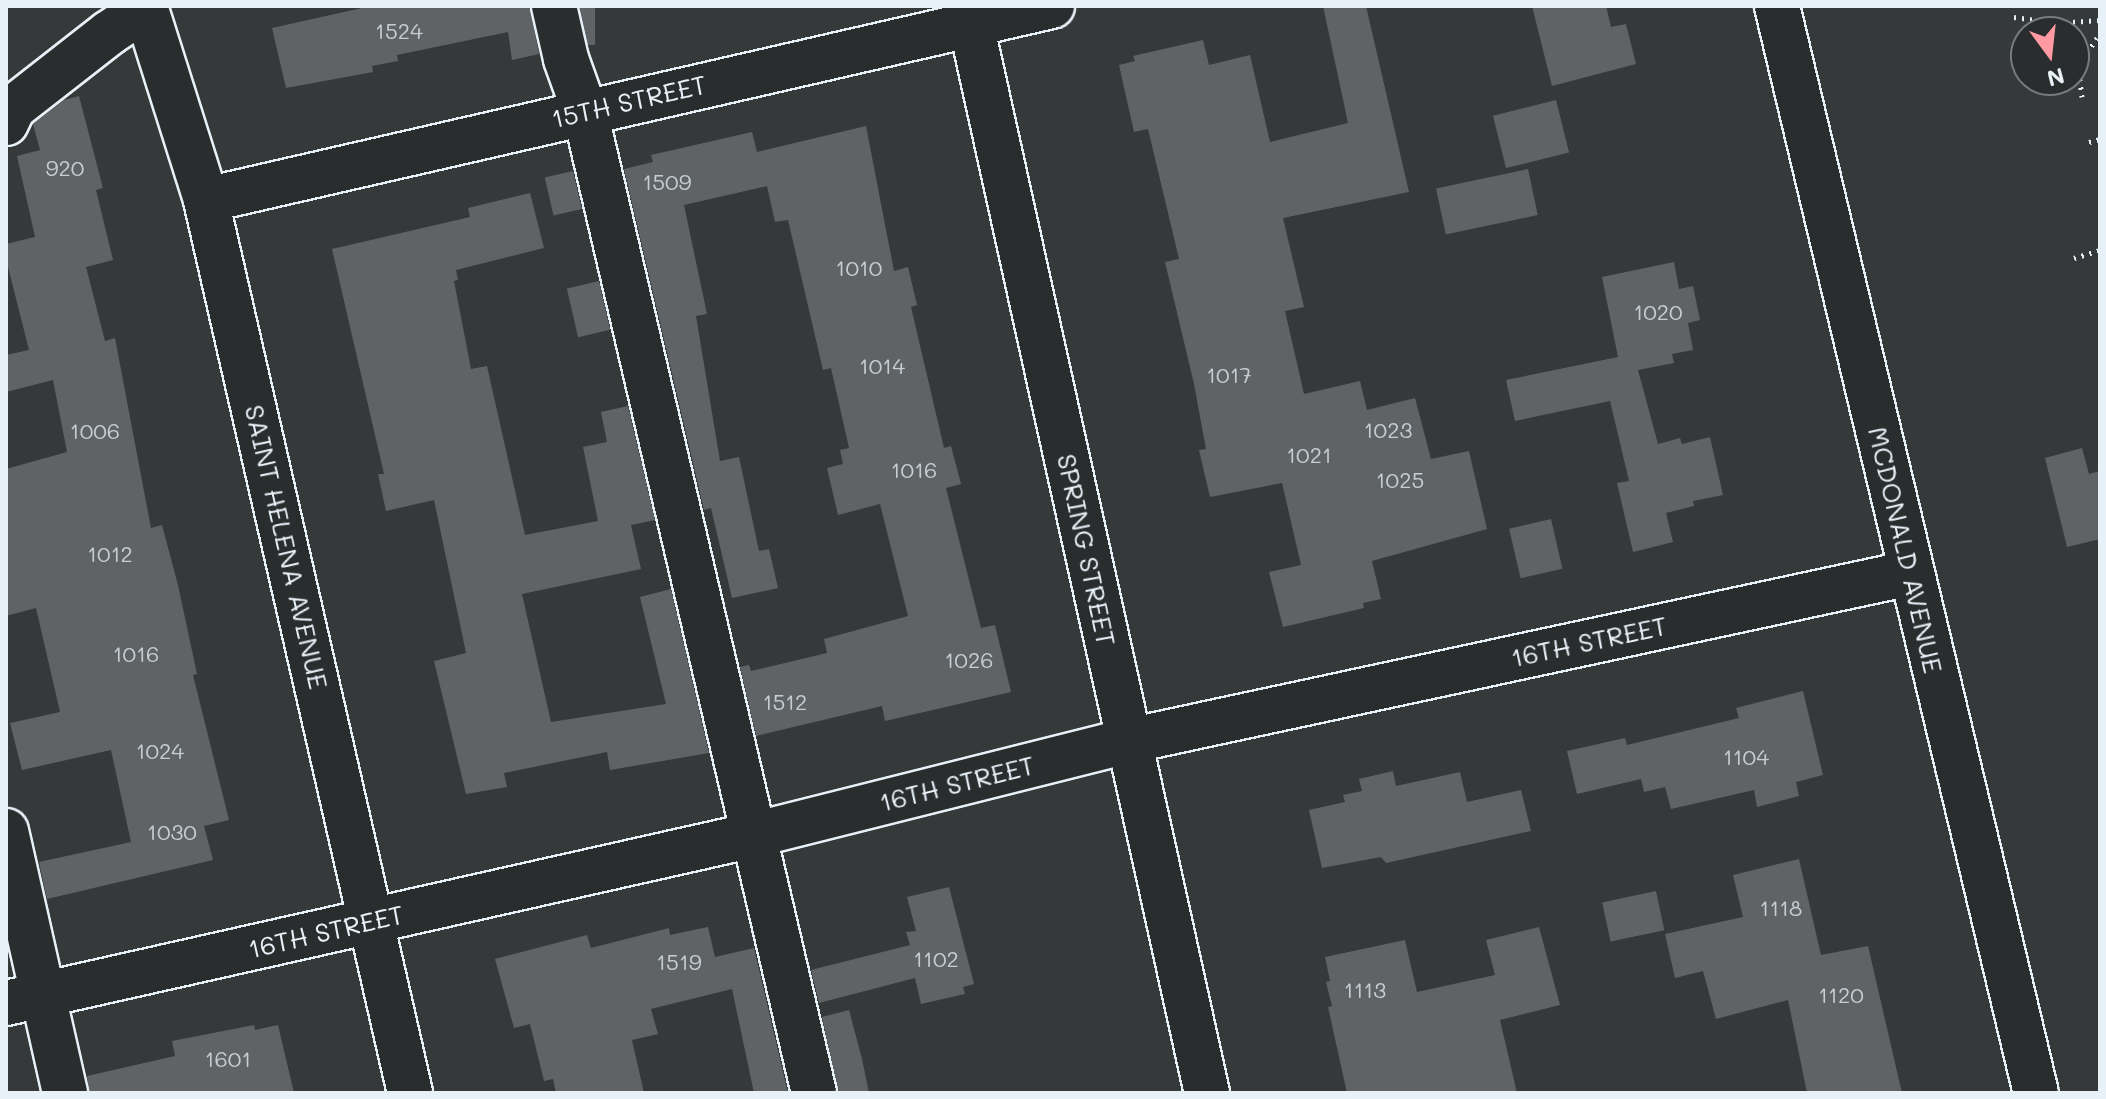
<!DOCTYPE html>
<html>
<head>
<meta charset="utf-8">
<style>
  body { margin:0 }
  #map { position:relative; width:2106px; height:1099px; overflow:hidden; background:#35393a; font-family:Mali,sans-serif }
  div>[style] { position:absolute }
  .building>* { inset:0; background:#5f6365; transform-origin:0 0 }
  .path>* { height:5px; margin-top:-2.5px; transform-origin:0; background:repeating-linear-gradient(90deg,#e8f1f8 0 2px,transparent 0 8px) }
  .roads { filter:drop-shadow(2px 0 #e8f1f8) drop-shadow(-2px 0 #e8f1f8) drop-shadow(0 2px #e8f1f8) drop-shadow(0 -2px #e8f1f8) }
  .minor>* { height:44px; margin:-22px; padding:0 22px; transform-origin:22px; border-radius:22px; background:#2a2d2e }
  span { translate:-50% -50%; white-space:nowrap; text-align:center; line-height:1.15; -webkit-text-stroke:6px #2a2d2e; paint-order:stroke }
  .number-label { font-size:22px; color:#c6ced3 }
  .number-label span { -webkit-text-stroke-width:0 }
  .street-label { font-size:26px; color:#e8f1f8 }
  .frame { position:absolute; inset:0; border:8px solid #e8f1f8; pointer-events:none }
  .north { position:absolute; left:2010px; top:16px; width:80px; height:80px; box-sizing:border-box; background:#2a2d2e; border:2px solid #767b7f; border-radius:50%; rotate:165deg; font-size:22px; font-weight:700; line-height:32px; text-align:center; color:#e8f1f8 }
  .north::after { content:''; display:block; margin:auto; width:28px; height:36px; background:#ff9aa2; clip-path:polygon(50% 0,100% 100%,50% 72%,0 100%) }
</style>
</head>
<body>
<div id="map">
  <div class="building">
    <div style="clip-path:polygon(371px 6px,530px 6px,539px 54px,512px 60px,508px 32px,397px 55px,398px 61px,372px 66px,373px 72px,286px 88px,272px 28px)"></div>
    <div style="left:580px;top:6px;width:15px;height:39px"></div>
    <div style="clip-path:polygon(1323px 6px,1366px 6px,1409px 192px,1283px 218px,1304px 307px,1285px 311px,1304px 394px,1360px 381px,1367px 410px,1415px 398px,1431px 459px,1469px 451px,1487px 529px,1372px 561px,1381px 599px,1363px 603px,1364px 608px,1283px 627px,1269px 572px,1301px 565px,1282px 483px,1210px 497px,1199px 450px,1206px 449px,1194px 384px,1165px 262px,1179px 259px,1148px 129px,1134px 132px,1119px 65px,1135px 61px,1133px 56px,1203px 40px,1209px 65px,1250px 55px,1270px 142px,1348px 123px)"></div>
    <div style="clip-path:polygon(1532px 6px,1606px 6px,1611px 27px,1626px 24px,1636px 64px,1552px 86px)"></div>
    <div style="clip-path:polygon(79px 96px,103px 188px,96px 190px,113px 260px,86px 267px,105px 341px,115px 338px,151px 528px,162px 525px,178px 585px,197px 674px,193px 675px,229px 820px,204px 826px,213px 860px,47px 899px,39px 862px,131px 842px,111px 750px,22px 770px,10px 723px,60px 712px,36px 608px,6px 616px,6px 469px,67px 452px,53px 380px,6px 392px,6px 355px,29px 350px,6px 259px,6px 244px,35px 237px,17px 156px,40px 150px,33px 124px,64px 100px)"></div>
    <div style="left:1556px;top:100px;width:54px;height:65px;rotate:76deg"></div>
    <div style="clip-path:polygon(866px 126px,894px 271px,908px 267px,917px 305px,911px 307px,944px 448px,951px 446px,961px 484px,946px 488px,981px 628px,995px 625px,1011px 692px,885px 721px,882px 706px,756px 736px,740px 667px,749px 665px,751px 671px,827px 653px,824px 639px,908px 616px,880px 504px,838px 515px,827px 468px,843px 464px,840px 450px,849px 448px,831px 368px,823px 370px,788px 220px,775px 222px,767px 186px,684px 205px,707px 314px,696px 316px,720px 461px,739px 457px,759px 551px,769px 549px,778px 588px,732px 598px,711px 508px,704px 510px,624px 169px,653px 162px,651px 155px,752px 132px,757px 152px)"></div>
    <div style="left:1528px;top:169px;width:47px;height:94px;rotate:78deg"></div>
    <div style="left:573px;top:171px;width:39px;height:29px;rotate:77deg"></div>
    <div style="clip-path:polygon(530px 193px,544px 248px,456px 270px,458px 280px,454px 281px,471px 369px,487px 366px,525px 535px,598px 521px,583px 447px,607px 442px,601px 412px,628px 406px,655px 520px,631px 525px,641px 569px,522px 594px,551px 722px,666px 704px,640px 597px,671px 589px,709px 753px,610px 770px,607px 752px,504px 773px,507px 787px,466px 794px,434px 661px,466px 653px,434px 500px,386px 511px,378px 474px,384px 474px,332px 249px,470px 217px,468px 208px)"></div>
    <div style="clip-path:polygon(1674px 262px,1679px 289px,1693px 286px,1700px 320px,1688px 323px,1693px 350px,1672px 354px,1674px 363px,1638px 370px,1658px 444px,1680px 438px,1682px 444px,1710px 437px,1723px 495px,1693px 501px,1694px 506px,1666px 513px,1673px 542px,1633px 552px,1617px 483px,1629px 481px,1610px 401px,1515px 421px,1506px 380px,1618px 357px,1602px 277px)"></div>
    <div style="left:599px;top:281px;width:50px;height:33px;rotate:77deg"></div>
    <div style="clip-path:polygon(2082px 448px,2089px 474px,2100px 471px,2100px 539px,2067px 547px,2045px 458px)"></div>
    <div style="left:1551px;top:519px;width:51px;height:43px;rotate:77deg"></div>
    <div style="clip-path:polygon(1803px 691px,1823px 775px,1796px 782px,1799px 796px,1757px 807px,1754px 790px,1671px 809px,1665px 787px,1644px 792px,1641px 779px,1577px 794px,1567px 751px,1625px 738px,1627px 745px,1739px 718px,1736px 708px)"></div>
    <div style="clip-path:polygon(1393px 771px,1396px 786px,1460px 772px,1467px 802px,1521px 790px,1531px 831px,1386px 863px,1381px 857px,1322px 868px,1309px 810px,1345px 802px,1343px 795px,1362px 791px,1359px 779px)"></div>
    <div style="clip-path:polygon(1799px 859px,1821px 955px,1868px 946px,1902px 1093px,1807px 1093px,1788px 1000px,1716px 1019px,1703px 971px,1675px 978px,1665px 934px,1743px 917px,1733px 875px)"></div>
    <div style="clip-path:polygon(949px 887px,974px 984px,963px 987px,965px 994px,921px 1004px,915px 978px,819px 1003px,811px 970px,910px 945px,906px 932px,916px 931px,907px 897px)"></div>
    <div style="left:1656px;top:891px;width:40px;height:55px;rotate:78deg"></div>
    <div style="clip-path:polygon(708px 927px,715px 957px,754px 948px,788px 1093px,754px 1093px,732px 989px,651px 1009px,658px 1034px,632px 1040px,644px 1093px,556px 1093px,553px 1079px,544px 1081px,530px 1024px,514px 1028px,495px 959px,587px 935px,591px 948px,669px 928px,670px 935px)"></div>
    <div style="clip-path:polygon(1539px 927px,1560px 1005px,1500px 1020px,1517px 1093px,1347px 1093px,1328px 1007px,1332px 1006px,1326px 982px,1330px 981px,1325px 957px,1405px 940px,1417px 992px,1495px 975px,1486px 940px)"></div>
    <div style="clip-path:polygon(849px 1010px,862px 1059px,869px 1093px,838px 1093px,822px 1017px)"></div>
    <div style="clip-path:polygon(254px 1025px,255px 1030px,278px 1025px,294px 1093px,89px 1093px,87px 1076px,175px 1056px,172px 1041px)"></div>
  </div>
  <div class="path">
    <div style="left:2014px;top:17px;width:43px;rotate:7.9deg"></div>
    <div style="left:2057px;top:23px;width:43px;rotate:-4deg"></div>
    <div style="left:2082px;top:97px;width:31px;rotate:-97deg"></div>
    <div style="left:2078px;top:66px;width:40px;rotate:-56deg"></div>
    <div style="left:2089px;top:142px;width:11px;rotate:-15deg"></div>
    <div style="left:2074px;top:258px;width:27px;rotate:-17deg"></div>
  </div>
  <div class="roads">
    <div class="minor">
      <div style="left:145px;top:6px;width:203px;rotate:72.5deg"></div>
      <div style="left:206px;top:200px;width:916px;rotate:77.13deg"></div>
      <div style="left:554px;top:6px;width:54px;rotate:77.2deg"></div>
      <div style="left:566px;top:59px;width:56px;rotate:70.3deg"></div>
      <div style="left:585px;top:112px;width:1007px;rotate:76.86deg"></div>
      <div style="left:967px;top:6px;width:1113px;rotate:77.55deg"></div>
      <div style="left:1777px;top:6px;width:1117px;rotate:76.6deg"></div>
      <div style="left:6px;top:123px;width:17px;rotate:-65deg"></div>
      <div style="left:13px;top:108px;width:122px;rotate:-38deg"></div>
      <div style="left:109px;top:33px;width:43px;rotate:-33.7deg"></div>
      <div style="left:206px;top:200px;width:868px;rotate:-12.92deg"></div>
      <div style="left:6px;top:831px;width:269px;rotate:77.3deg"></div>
      <div style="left:6px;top:1003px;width:766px;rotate:-12.67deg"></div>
      <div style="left:753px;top:835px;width:387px;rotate:-14.1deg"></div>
      <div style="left:1128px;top:741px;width:800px;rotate:-12.12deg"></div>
    </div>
  </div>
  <div class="number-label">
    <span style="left:399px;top:31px">1524</span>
    <span style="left:65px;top:168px">920</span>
    <span style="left:667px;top:182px">1509</span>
    <span style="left:859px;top:268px">1010</span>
    <span style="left:1658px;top:312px">1020</span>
    <span style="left:882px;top:366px">1014</span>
    <span style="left:1229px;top:375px">1017</span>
    <span style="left:1388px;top:430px">1023</span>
    <span style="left:95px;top:431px">1006</span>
    <span style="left:1309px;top:455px">1021</span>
    <span style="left:914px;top:470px">1016</span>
    <span style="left:1400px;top:480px">1025</span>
    <span style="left:110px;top:554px">1012</span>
    <span style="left:136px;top:654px">1016</span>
    <span style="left:969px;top:660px">1026</span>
    <span style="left:785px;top:702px">1512</span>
    <span style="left:160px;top:751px">1024</span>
    <span style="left:1746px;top:757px">1104</span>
    <span style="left:172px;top:832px">1030</span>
    <span style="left:1781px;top:908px">1118</span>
    <span style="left:936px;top:959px">1102</span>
    <span style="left:679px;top:962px">1519</span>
    <span style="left:1365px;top:990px">1113</span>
    <span style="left:1841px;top:995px">1120</span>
    <span style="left:228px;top:1059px">1601</span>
  </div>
  <div class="street-label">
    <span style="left:629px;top:102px;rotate:-13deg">15TH STREET</span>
    <span style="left:286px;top:547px;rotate:77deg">SAINT HELENA AVENUE</span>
    <span style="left:1086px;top:550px;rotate:78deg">SPRING STREET</span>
    <span style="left:1905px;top:550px;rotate:77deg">MCDONALD AVENUE</span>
    <span style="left:1589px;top:642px;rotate:-12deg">16TH STREET</span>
    <span style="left:957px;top:784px;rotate:-14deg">16TH STREET</span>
    <span style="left:326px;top:932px;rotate:-13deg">16TH STREET</span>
  </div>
  <div class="frame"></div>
  <div class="north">N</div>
</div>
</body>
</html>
